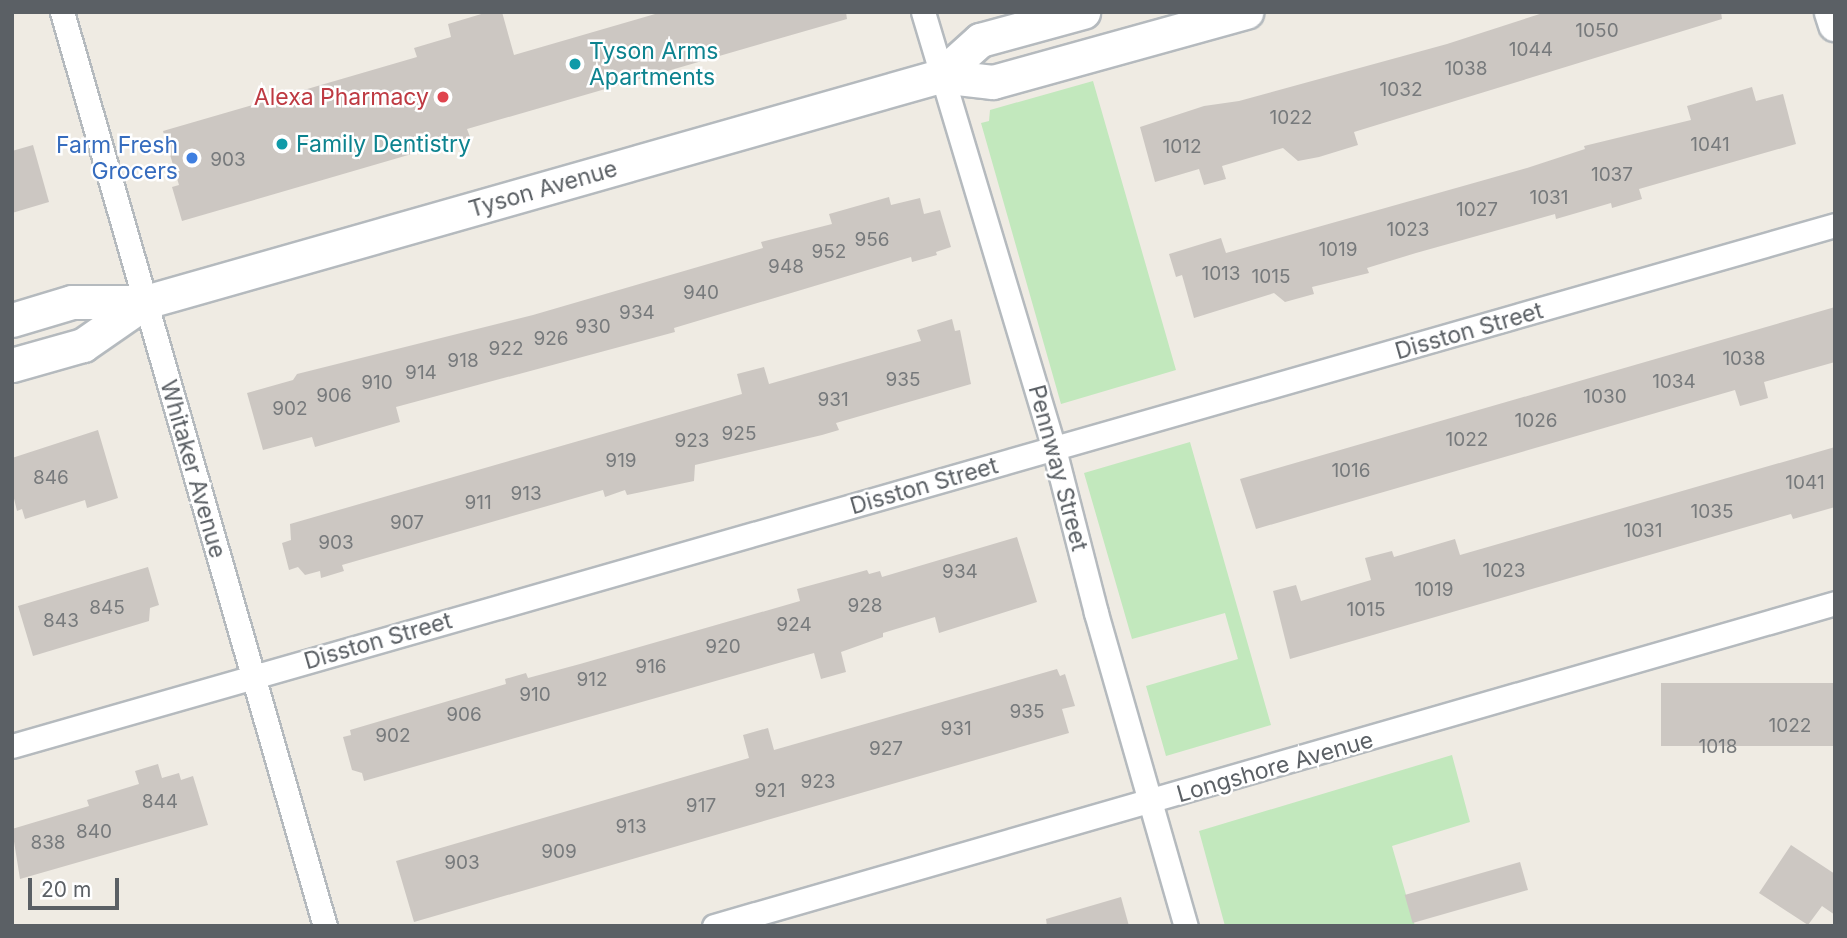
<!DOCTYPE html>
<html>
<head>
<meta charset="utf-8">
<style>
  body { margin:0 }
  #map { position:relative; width:1847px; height:938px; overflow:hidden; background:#efebe3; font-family:Inter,sans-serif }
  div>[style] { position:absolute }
  .green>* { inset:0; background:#c2e8bd }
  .building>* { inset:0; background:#ccc7c2; transform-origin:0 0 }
  .roads { filter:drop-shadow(2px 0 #b5babe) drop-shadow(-2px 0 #b5babe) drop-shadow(0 2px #b5babe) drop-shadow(0 -2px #b5babe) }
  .street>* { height:23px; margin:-11.5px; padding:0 11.5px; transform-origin:11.5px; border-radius:11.5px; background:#fff }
  .secondary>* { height:33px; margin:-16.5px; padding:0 16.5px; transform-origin:16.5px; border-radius:16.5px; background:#fff }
  .dots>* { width:19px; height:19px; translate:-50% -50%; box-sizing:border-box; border:4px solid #fff; border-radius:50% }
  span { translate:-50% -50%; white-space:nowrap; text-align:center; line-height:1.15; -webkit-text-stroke:5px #fff; paint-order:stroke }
  .number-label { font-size:19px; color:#777a7c }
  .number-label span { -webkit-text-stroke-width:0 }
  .culture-label { font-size:23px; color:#0d838f }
  .left { translate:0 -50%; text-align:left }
  .health-label { font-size:23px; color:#be3a42 }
  .right { translate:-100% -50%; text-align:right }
  .shop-label { font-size:23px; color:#366cbe }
  .street-label { font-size:23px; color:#5b6065 }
  .frame { position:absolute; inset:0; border:14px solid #5b6065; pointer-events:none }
  .scale { position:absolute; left:28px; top:878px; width:91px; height:32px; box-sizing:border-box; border:4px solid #5b6065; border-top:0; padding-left:9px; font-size:21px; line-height:24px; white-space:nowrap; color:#5b6065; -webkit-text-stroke:5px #fff; paint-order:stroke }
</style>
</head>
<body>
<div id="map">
  <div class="green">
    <div style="clip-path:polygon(1093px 81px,1176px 370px,1061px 404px,981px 123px,989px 121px,990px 110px)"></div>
    <div style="clip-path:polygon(1190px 442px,1271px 725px,1166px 756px,1146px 686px,1238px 659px,1225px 613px,1132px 639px,1084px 473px)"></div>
    <div style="clip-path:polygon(1452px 755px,1470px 822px,1392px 846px,1415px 926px,1225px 926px,1199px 831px)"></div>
  </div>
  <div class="building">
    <div style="clip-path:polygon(488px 12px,502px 12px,514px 55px,662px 12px,846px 12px,847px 19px,467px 129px,470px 137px,182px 221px,172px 187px,179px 185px,163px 131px,417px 57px,414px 48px,451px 37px,448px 24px)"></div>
    <div style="clip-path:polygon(1546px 12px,1721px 12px,1722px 19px,1354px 132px,1358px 145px,1319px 157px,1298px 161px,1283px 148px,1222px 166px,1226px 179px,1204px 185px,1199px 169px,1155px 182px,1140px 127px,1204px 106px,1239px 101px,1447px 44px)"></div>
    <div style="clip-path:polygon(1752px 87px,1756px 101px,1783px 94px,1796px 144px,1639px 189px,1642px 199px,1612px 208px,1611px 203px,1556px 219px,1555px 214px,1416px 253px,1367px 268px,1369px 273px,1312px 287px,1314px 294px,1285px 302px,1274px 293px,1194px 318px,1182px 275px,1176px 277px,1169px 254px,1221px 238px,1226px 253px,1527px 168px,1585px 149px,1584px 146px,1691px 120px,1687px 106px)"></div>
    <div style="clip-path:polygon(33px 145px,49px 202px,12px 213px,12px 151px)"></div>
    <div style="clip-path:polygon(889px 197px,891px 205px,920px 198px,924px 214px,940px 210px,951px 247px,936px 252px,937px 255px,912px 262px,911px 257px,674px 328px,675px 332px,396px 407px,400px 422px,315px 447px,312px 437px,263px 450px,247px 393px,293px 380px,297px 374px,533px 315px,763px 248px,761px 242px,832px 224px,829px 214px)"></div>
    <div style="clip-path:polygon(1835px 307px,1835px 362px,1764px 382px,1768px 398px,1740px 406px,1735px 390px,1256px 529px,1240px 479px)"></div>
    <div style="clip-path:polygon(952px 319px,955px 331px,960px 330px,971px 384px,836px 423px,839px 430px,822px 435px,695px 465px,694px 481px,627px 495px,625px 490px,605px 497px,603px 490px,342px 565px,344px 571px,321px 578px,320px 571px,305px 575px,298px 567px,289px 570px,282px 543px,291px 540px,290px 524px,742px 394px,737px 374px,764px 367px,769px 384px,921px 341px,917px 330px)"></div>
    <div style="clip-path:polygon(98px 430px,118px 498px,87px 508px,85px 500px,25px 519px,22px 509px,17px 511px,12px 490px,12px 458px)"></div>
    <div style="clip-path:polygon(1835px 447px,1835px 507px,1793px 519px,1791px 514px,1290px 659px,1273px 591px,1296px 585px,1301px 601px,1371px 580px,1365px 558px,1392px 551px,1394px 557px,1455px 539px,1460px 555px)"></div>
    <div style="clip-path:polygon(1017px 537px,1037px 602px,939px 633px,935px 617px,883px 633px,883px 637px,841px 652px,846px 672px,821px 679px,814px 653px,364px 781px,362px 773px,352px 770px,343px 737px,351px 735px,350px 730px,506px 684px,505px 679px,526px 673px,528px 678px,580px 664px,800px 601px,797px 589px,867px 570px,869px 574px,880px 571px,882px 577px)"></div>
    <div style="clip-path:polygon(148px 567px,159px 605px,150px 608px,149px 621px,33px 656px,18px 606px)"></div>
    <div style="clip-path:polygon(1057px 669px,1060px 676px,1065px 674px,1075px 706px,1062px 709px,1069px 733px,414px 922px,396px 861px,749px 758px,743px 735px,768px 728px,774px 750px)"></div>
    <div style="left:1835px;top:683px;width:63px;height:174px;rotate:90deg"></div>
    <div style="clip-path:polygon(158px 764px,162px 778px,179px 773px,181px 780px,193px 776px,208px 825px,20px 879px,12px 829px,89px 806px,87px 800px,139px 784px,135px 771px)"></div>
    <div style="clip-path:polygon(1791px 845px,1835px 874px,1835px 915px,1822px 906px,1808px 925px,1759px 893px)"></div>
    <div style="left:1520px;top:862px;width:29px;height:120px;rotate:74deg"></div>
    <div style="clip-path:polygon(1121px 897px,1129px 926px,1047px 926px,1046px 919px)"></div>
  </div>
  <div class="roads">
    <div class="street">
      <div style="left:62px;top:12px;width:951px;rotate:73.95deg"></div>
      <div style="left:923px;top:12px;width:456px;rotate:73.3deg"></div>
      <div style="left:1054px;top:449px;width:169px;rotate:75.6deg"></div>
      <div style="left:1096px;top:613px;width:326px;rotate:74deg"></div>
      <div style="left:12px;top:746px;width:1896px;rotate:-15.95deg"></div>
      <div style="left:714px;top:926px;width:1167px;rotate:-16.07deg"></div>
    </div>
    <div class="secondary">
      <div style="left:1831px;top:12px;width:13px;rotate:72deg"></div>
      <div style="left:940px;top:76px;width:54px;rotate:-42deg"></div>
      <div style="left:980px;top:40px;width:107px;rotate:-15.2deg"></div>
      <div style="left:12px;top:320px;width:63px;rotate:-16.7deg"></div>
      <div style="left:72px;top:302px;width:73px"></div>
      <div style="left:145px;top:302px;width:826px;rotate:-15.87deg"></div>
      <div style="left:940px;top:76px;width:53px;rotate:6.5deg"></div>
      <div style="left:993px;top:82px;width:263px;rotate:-15.5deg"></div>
      <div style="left:12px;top:365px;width:74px;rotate:-15.7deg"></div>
      <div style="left:83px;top:345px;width:75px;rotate:-34.7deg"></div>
    </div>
  </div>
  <div class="dots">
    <div style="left:575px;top:64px;background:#0f9aa8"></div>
    <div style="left:443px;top:97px;background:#e0444e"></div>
    <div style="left:282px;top:144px;background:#0f9aa8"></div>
    <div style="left:192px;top:158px;background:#3f7fe0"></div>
  </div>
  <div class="number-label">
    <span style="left:1597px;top:31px">1050</span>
    <span style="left:1531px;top:50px">1044</span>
    <span style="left:1466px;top:69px">1038</span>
    <span style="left:1401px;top:90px">1032</span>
    <span style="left:1291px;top:118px">1022</span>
    <span style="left:1710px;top:145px">1041</span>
    <span style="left:1182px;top:147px">1012</span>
    <span style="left:228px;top:160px">903</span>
    <span style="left:1612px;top:175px">1037</span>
    <span style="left:1549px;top:198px">1031</span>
    <span style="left:1477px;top:210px">1027</span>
    <span style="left:1408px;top:230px">1023</span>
    <span style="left:872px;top:240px">956</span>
    <span style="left:1338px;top:250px">1019</span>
    <span style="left:829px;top:252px">952</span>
    <span style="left:786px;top:267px">948</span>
    <span style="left:1221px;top:274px">1013</span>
    <span style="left:1271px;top:277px">1015</span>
    <span style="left:701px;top:293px">940</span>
    <span style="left:637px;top:313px">934</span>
    <span style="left:593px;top:327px">930</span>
    <span style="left:551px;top:339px">926</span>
    <span style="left:506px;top:349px">922</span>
    <span style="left:1744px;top:359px">1038</span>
    <span style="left:463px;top:361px">918</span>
    <span style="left:421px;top:373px">914</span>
    <span style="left:903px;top:380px">935</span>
    <span style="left:1674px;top:382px">1034</span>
    <span style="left:377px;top:383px">910</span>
    <span style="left:334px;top:396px">906</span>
    <span style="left:1605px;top:397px">1030</span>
    <span style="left:833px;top:400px">931</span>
    <span style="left:290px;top:409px">902</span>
    <span style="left:1536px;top:421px">1026</span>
    <span style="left:739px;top:434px">925</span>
    <span style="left:1467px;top:440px">1022</span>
    <span style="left:692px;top:441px">923</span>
    <span style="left:621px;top:461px">919</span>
    <span style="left:1351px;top:471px">1016</span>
    <span style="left:51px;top:478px">846</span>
    <span style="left:1805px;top:483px">1041</span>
    <span style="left:526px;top:494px">913</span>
    <span style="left:478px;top:503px">911</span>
    <span style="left:1712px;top:512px">1035</span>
    <span style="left:407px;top:523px">907</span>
    <span style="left:1643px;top:531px">1031</span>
    <span style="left:336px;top:543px">903</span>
    <span style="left:1504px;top:571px">1023</span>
    <span style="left:960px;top:572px">934</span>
    <span style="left:1434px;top:590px">1019</span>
    <span style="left:865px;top:606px">928</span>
    <span style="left:107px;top:608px">845</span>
    <span style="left:1366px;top:610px">1015</span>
    <span style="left:61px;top:621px">843</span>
    <span style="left:794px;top:625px">924</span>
    <span style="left:723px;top:647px">920</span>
    <span style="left:651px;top:667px">916</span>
    <span style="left:592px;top:680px">912</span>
    <span style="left:535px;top:695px">910</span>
    <span style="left:1027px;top:712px">935</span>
    <span style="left:464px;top:715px">906</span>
    <span style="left:1790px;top:726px">1022</span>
    <span style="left:956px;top:729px">931</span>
    <span style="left:393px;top:736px">902</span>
    <span style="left:1718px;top:747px">1018</span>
    <span style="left:886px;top:749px">927</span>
    <span style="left:818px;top:782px">923</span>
    <span style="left:770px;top:791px">921</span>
    <span style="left:160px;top:802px">844</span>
    <span style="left:701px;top:806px">917</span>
    <span style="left:631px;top:827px">913</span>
    <span style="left:94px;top:832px">840</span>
    <span style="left:48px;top:843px">838</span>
    <span style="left:559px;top:852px">909</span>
    <span style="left:462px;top:863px">903</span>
  </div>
  <div class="culture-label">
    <span class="left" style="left:589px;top:64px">Tyson Arms<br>Apartments</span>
    <span class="left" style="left:296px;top:144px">Family Dentistry</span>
  </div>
  <div class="health-label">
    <span class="right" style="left:429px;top:97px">Alexa Pharmacy</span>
  </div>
  <div class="shop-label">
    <span class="right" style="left:178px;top:158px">Farm Fresh<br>Grocers</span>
  </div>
  <div class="street-label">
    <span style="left:543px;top:189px;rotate:-16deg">Tyson Avenue</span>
    <span style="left:1469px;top:331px;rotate:-16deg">Disston Street</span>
    <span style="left:1058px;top:468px;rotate:75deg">Pennway Street</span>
    <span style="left:193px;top:469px;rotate:74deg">Whitaker Avenue</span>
    <span style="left:924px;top:486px;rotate:-16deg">Disston Street</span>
    <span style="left:378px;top:641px;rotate:-16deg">Disston Street</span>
    <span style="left:1275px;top:767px;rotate:-16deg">Longshore Avenue</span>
  </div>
  <div class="frame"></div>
  <div class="scale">20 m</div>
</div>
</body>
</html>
